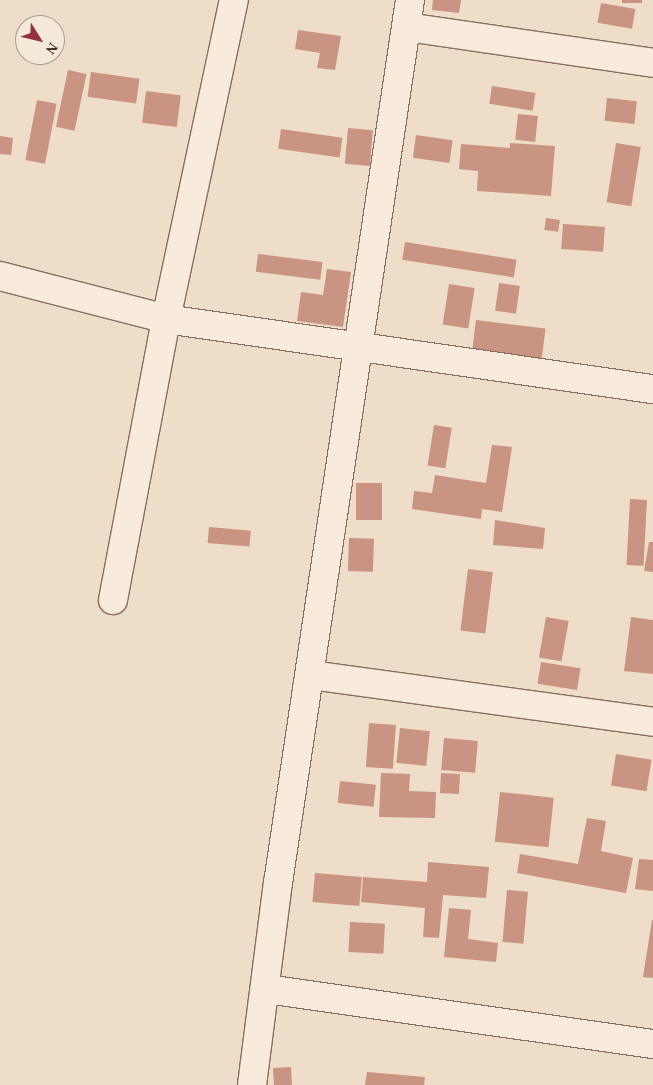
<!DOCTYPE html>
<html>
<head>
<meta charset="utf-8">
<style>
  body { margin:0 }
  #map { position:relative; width:653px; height:1085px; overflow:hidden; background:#edddc9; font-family:Georgia,serif }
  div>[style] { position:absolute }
  .building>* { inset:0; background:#c99481; transform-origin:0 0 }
  .roads { filter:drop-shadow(1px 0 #886e5e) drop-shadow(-1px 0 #886e5e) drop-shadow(0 1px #886e5e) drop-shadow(0 -1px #886e5e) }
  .minor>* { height:28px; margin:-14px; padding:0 14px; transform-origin:14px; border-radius:14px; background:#f8ebdc }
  span { translate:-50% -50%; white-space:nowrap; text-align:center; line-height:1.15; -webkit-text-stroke:4.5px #f4e8d8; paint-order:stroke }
  .north { position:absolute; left:15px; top:15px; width:50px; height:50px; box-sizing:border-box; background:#f4e8d8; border:1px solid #aa9c8f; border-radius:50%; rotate:126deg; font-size:14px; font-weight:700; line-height:20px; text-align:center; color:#3a2921 }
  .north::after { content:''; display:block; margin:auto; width:18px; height:22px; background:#943141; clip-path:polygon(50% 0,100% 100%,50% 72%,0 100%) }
</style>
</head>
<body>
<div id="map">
  <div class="building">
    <div style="clip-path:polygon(433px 0,461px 0,459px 13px,432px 10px)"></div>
    <div style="left:622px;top:0;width:20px;height:3px"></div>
    <div style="left:601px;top:3px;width:35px;height:20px;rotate:10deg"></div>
    <div style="clip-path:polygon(298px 30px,341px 36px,335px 70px,317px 68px,320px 53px,295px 49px)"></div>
    <div style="left:68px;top:70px;width:19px;height:58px;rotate:12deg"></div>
    <div style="left:91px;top:72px;width:49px;height:25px;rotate:8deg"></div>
    <div style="left:492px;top:86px;width:44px;height:18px;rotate:9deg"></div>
    <div style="left:146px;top:91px;width:35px;height:32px;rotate:7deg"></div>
    <div style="left:607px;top:98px;width:30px;height:23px;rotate:6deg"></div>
    <div style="left:37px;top:100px;width:20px;height:61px;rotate:11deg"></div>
    <div style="left:518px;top:114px;width:20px;height:26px;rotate:6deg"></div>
    <div style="left:348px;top:128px;width:25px;height:36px;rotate:5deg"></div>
    <div style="left:281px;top:129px;width:62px;height:20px;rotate:8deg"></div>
    <div style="left:416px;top:135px;width:37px;height:23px;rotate:8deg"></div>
    <div style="clip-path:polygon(0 136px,13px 138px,11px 155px,0 154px)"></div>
    <div style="clip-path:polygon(510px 143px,555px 146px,551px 196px,477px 191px,478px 171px,459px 169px,461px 144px,510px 148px)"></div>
    <div style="left:616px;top:143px;width:25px;height:60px;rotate:9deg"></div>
    <div style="left:546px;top:218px;width:14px;height:12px;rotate:8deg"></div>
    <div style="left:563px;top:224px;width:42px;height:25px;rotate:4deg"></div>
    <div style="left:405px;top:242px;width:113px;height:18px;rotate:9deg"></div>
    <div style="left:258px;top:254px;width:65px;height:18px;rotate:7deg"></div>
    <div style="clip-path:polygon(327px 269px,351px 272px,343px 327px,297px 321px,301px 292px,323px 295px)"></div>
    <div style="left:499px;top:283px;width:21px;height:28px;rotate:8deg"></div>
    <div style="left:449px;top:284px;width:26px;height:41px;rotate:9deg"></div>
    <div style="left:476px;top:320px;width:70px;height:32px;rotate:7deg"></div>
    <div style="left:434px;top:425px;width:18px;height:41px;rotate:9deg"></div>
    <div style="clip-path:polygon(492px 445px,512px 447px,502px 512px,482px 509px,481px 519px,412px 509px,414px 491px,432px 493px,435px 475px,486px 483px)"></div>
    <div style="left:356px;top:483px;width:26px;height:37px"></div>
    <div style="left:630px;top:499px;width:17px;height:66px;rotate:3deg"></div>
    <div style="clip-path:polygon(495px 520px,545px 528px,543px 549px,493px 545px)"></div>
    <div style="left:209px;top:527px;width:42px;height:16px;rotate:5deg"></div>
    <div style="left:349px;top:538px;width:25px;height:33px;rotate:2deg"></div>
    <div style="clip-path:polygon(649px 542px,653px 542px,653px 572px,644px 571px)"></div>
    <div style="left:468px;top:569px;width:25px;height:62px;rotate:7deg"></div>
    <div style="left:546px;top:617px;width:23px;height:41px;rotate:10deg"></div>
    <div style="clip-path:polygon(631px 617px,653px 620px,653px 674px,624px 671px)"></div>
    <div style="left:541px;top:662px;width:40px;height:22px;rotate:9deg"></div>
    <div style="left:369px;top:723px;width:27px;height:44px;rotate:4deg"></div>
    <div style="left:400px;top:728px;width:30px;height:35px;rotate:6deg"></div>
    <div style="left:444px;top:738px;width:34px;height:32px;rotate:5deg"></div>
    <div style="left:616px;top:754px;width:36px;height:32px;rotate:9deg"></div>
    <div style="clip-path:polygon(381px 773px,410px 774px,409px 791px,436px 792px,435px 818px,379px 817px)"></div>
    <div style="left:441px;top:773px;width:19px;height:20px;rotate:3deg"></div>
    <div style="left:340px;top:781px;width:36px;height:22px;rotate:6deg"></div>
    <div style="left:500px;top:792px;width:54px;height:50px;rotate:6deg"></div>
    <div style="clip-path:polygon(587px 818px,606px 821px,601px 851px,633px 858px,626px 893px,517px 873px,520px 854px,578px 864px)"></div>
    <div style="clip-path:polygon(639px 859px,653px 860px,653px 891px,635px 889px)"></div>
    <div style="clip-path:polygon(428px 862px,489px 867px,486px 898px,443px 895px,439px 938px,423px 937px,425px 908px,361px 902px,363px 877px,427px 882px)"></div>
    <div style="left:315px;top:873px;width:47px;height:29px;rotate:5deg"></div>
    <div style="left:507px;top:890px;width:21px;height:52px;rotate:5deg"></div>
    <div style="clip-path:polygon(449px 908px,471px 910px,468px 939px,498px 943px,496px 962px,444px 957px)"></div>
    <div style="clip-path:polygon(652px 920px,653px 920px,653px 978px,643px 977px)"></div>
    <div style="left:350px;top:922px;width:35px;height:30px;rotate:3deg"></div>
    <div style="left:291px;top:1067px;width:18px;height:18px;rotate:87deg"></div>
    <div style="clip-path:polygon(367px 1072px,425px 1077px,424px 1085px,365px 1085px)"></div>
  </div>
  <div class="roads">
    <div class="minor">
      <div style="left:407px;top:27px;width:249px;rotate:8.3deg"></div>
      <div style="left:0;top:276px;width:171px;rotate:14.5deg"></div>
      <div style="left:166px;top:319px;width:492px;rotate:8.2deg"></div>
      <div style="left:113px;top:600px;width:286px;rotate:-79.3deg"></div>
      <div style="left:166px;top:319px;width:326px;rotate:-78deg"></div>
      <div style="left:311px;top:675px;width:345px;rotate:7.8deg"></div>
      <div style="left:266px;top:989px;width:391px;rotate:8.1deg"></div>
      <div style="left:252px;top:1085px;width:204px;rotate:-82.7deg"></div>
      <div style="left:278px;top:883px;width:893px;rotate:-81.5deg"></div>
    </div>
  </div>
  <div class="north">N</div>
</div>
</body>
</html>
